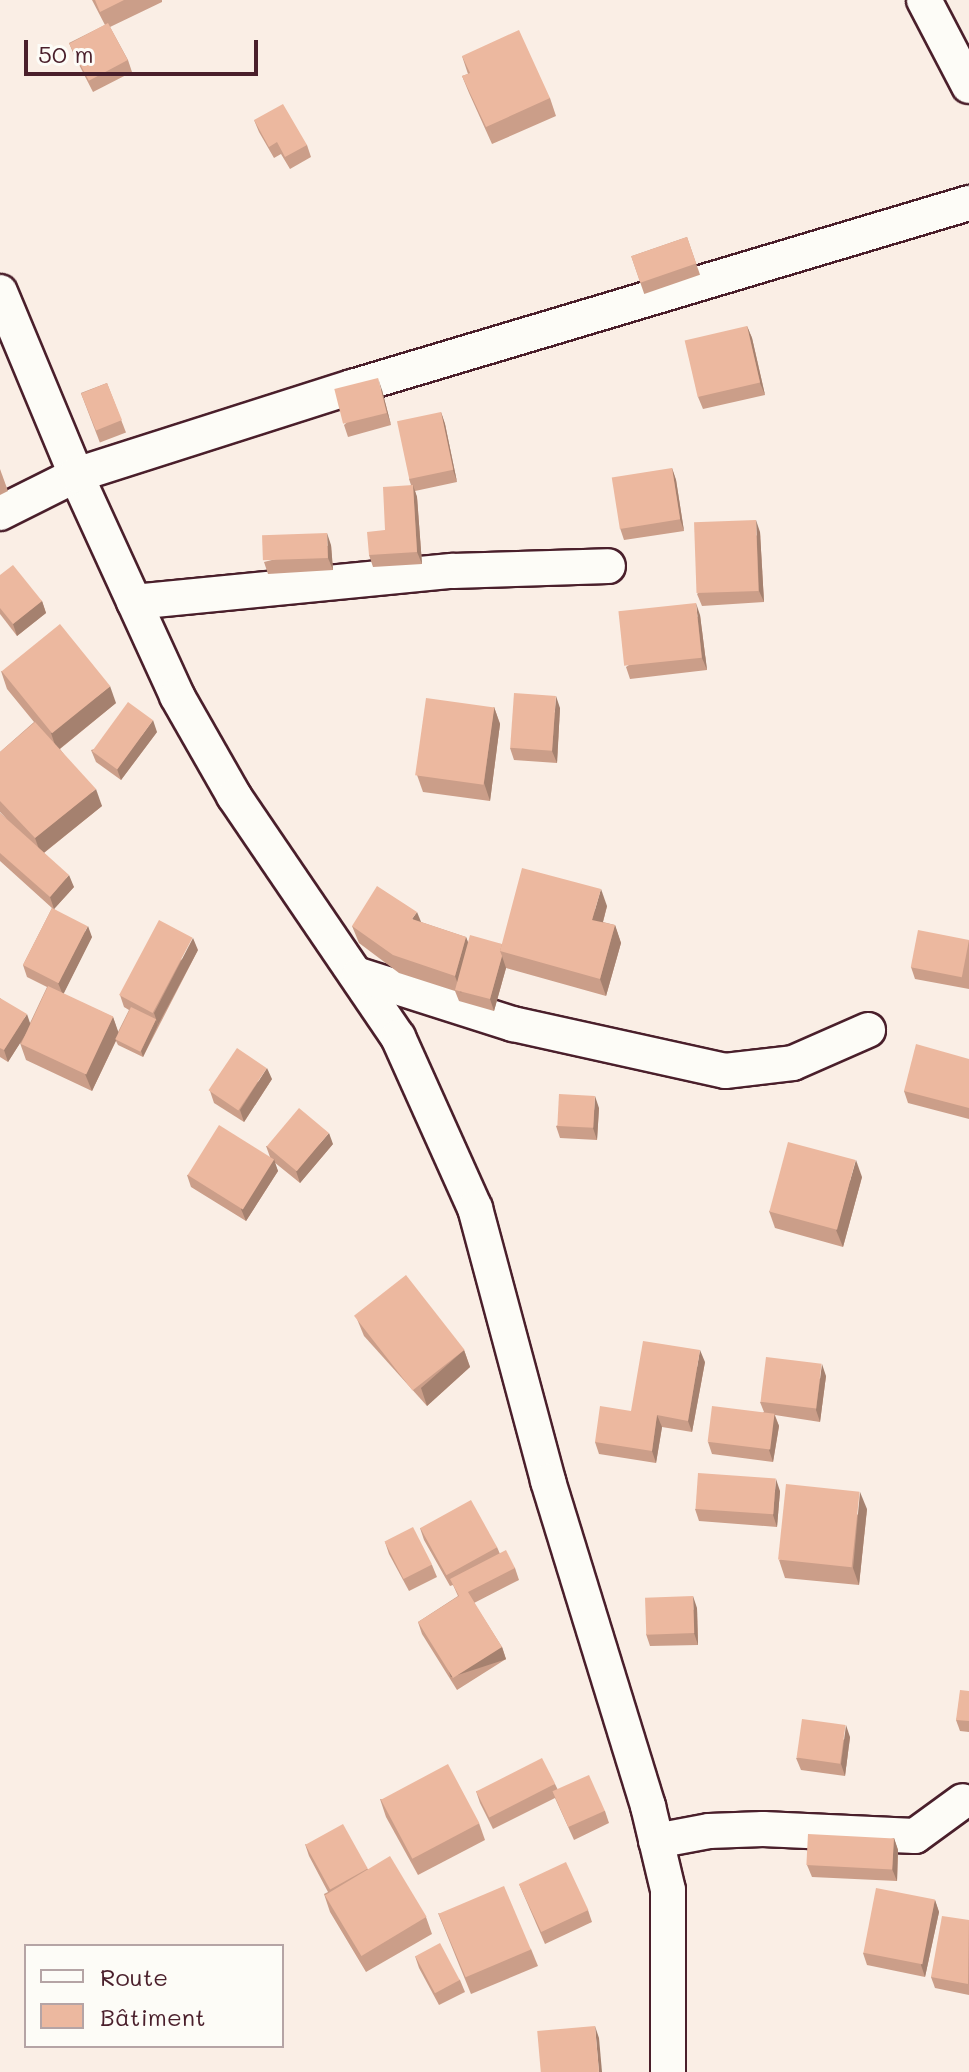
<!DOCTYPE html>
<html>
<head>
<meta charset="utf-8">
<style>
  body { margin:0 }
  #map { position:relative; width:969px; height:2072px; overflow:hidden; background:#faeee5; font-family:Mali,sans-serif }
  div>[style] { position:absolute }
  .roads { filter:drop-shadow(2px 0 #4a1f2b) drop-shadow(-2px 0 #4a1f2b) drop-shadow(0 2px #4a1f2b) drop-shadow(0 -2px #4a1f2b) }
  .street>* { height:34px; margin:-17px; padding:0 17px; transform-origin:17px; border-radius:17px; background:#fdfcf7 }
  .wall>* { inset:0; background:#cb9e89; transform-origin:0 0 }
  .shaded-wall>* { inset:0; background:#a5816f; transform-origin:0 0 }
  .building>* { inset:0; background:#ecb89f; transform-origin:0 0 }
  span { translate:-50% -50%; white-space:nowrap; text-align:center; line-height:1.15; -webkit-text-stroke:8px #fdfcf7; paint-order:stroke }
  .legend { position:absolute; left:24px; top:1944px; width:260px; height:104px; box-sizing:border-box; background:#fdfcf7; border:2px solid #b5a4a5; margin:0; padding:10px 14px; list-style:none; font-size:24px; color:#4a1f2b }
  .legend li { display:flex; align-items:center; gap:16px; height:40px }
  .legend b { width:40px; border:2px solid #b5a4a5 }
  .scale { position:absolute; left:24px; top:40px; width:234px; height:36px; box-sizing:border-box; border:4px solid #4a1f2b; border-top:0; padding-left:10px; font-size:24px; line-height:28px; white-space:nowrap; color:#4a1f2b; -webkit-text-stroke:6px #fdfcf7; paint-order:stroke }
</style>
</head>
<body>
<div id="map">
  <div class="roads">
    <div class="street">
      <div style="left:924px;top:0;width:97px;rotate:62.4deg"></div>
      <div style="left:0;top:292px;width:198px;rotate:67.4deg"></div>
      <div style="left:76px;top:475px;width:243px;rotate:65.4deg"></div>
      <div style="left:177px;top:696px;width:115px;rotate:60.3deg"></div>
      <div style="left:234px;top:796px;width:292px;rotate:55.8deg"></div>
      <div style="left:398px;top:1037px;width:188px;rotate:65.8deg"></div>
      <div style="left:475px;top:1208px;width:283px;rotate:75deg"></div>
      <div style="left:548px;top:1481px;width:340px;rotate:72.9deg"></div>
      <div style="left:648px;top:1806px;width:86px;rotate:76.6deg"></div>
      <div style="left:668px;top:1890px;width:182px;rotate:90deg"></div>
      <div style="left:0;top:513px;width:85px;rotate:-26.6deg"></div>
      <div style="left:76px;top:475px;width:290px;rotate:-17.7deg"></div>
      <div style="left:352px;top:387px;width:644px;rotate:-16.61deg"></div>
      <div style="left:134px;top:602px;width:321px;rotate:-5.6deg"></div>
      <div style="left:453px;top:571px;width:155px;rotate:-1.8deg"></div>
      <div style="left:359px;top:975px;width:162px;rotate:17.7deg"></div>
      <div style="left:513px;top:1024px;width:217px;rotate:12.5deg"></div>
      <div style="left:725px;top:1071px;width:68px;rotate:-6.7deg"></div>
      <div style="left:793px;top:1063px;width:82px;rotate:-23.7deg"></div>
      <div style="left:656px;top:1841px;width:54px;rotate:-10.7deg"></div>
      <div style="left:709px;top:1831px;width:54px;rotate:-2.1deg"></div>
      <div style="left:763px;top:1829px;width:152px;rotate:2.6deg"></div>
      <div style="left:915px;top:1836px;width:59px;rotate:-36.1deg"></div>
    </div>
  </div>
  <div class="wall">
    <div style="clip-path:polygon(92px 0,162px 0,162px 2px,110px 27px,128px 60px,132px 72px,93px 92px,74px 55px,69px 43px,105px 25px)"></div>
    <div style="clip-path:polygon(462px 56px,550px 98px,556px 116px,492px 144px,469px 93px,462px 76px,468px 74px)"></div>
    <div style="clip-path:polygon(254px 120px,307px 145px,311px 157px,290px 169px,281px 154px,274px 158px,259px 132px)"></div>
    <div style="left:687px;top:237px;width:40px;height:59px;rotate:71deg"></div>
    <div style="clip-path:polygon(747px 326px,752px 338px,765px 395px,703px 409px,698px 397px)"></div>
    <div style="left:107px;top:383px;width:53px;height:28px;rotate:69deg"></div>
    <div style="clip-path:polygon(382px 390px,391px 425px,348px 437px,344px 425px)"></div>
    <div style="clip-path:polygon(441px 412px,445px 424px,457px 482px,415px 491px,417px 497px,422px 564px,373px 567px,369px 555px,385px 530px,411px 485px,409px 479px)"></div>
    <div style="clip-path:polygon(672px 468px,676px 480px,684px 531px,624px 540px,620px 528px)"></div>
    <div style="clip-path:polygon(0 469px,8px 491px,0 495px)"></div>
    <div style="clip-path:polygon(760px 532px,764px 602px,702px 606px,697px 594px)"></div>
    <div style="clip-path:polygon(331px 545px,333px 570px,268px 574px,264px 562px)"></div>
    <div style="clip-path:polygon(0 575px,42px 601px,46px 613px,17px 636px,0 614px)"></div>
    <div style="clip-path:polygon(700px 615px,707px 670px,630px 679px,626px 667px)"></div>
    <div style="clip-path:polygon(1px 671px,116px 703px,60px 749px,102px 806px,44px 853px,74px 887px,54px 909px,92px 937px,63px 994px,113px 1017px,118px 1032px,129px 1010px,124px 1007px,120px 995px,198px 950px,143px 1057px,118px 1045px,116px 1041px,92px 1091px,26px 1060px,20px 1043px,8px 1062px,0 1057px,0 998px,30px 1023px,47px 987px,27px 977px,23px 965px,52px 908px,0 861px,0 813px,7px 819px,0 812px,0 752px,34px 722px,7px 689px)"></div>
    <div style="clip-path:polygon(494px 707px,500px 724px,490px 801px,423px 792px,417px 775px)"></div>
    <div style="clip-path:polygon(560px 708px,557px 763px,514px 760px,510px 748px)"></div>
    <div style="clip-path:polygon(157px 732px,121px 780px,96px 762px,91px 750px)"></div>
    <div style="clip-path:polygon(607px 906px,603px 922px,615px 925px,621px 943px,606px 996px,506px 968px,494px 1011px,459px 1001px,455px 991px,399px 973px,359px 943px,352px 926px,421px 922px,466px 937px,468px 942px,502px 944px)"></div>
    <div style="clip-path:polygon(969px 940px,969px 989px,915px 979px,911px 967px)"></div>
    <div style="clip-path:polygon(969px 1059px,969px 1119px,908px 1103px,904px 1091px)"></div>
    <div style="clip-path:polygon(272px 1079px,244px 1122px,214px 1103px,210px 1091px)"></div>
    <div style="clip-path:polygon(599px 1108px,597px 1140px,560px 1138px,556px 1126px)"></div>
    <div style="clip-path:polygon(333px 1144px,300px 1183px,274px 1162px,278px 1171px,246px 1221px,191px 1187px,187px 1175px,270px 1157px,266px 1146px)"></div>
    <div style="clip-path:polygon(862px 1177px,843px 1247px,775px 1228px,769px 1211px)"></div>
    <div style="clip-path:polygon(357px 1319px,464px 1350px,470px 1367px,427px 1406px,364px 1336px)"></div>
    <div style="clip-path:polygon(705px 1362px,692px 1432px,662px 1427px,656px 1463px,599px 1454px,595px 1442px,631px 1411px)"></div>
    <div style="clip-path:polygon(826px 1376px,820px 1422px,775px 1415px,779px 1426px,773px 1462px,712px 1454px,708px 1442px,764px 1412px,760px 1402px)"></div>
    <div style="clip-path:polygon(780px 1491px,777px 1527px,699px 1521px,695px 1509px)"></div>
    <div style="clip-path:polygon(867px 1509px,859px 1585px,785px 1578px,779px 1560px)"></div>
    <div style="clip-path:polygon(420px 1528px,497px 1547px,500px 1554px,515px 1568px,519px 1580px,474px 1603px,502px 1647px,506px 1659px,457px 1690px,422px 1634px,418px 1622px,458px 1596px,453px 1585px,450px 1586px,424px 1540px)"></div>
    <div style="clip-path:polygon(385px 1542px,432px 1565px,437px 1577px,409px 1591px,389px 1554px)"></div>
    <div style="clip-path:polygon(697px 1608px,698px 1645px,650px 1646px,646px 1634px)"></div>
    <div style="clip-path:polygon(969px 1691px,969px 1732px,960px 1731px,956px 1720px)"></div>
    <div style="clip-path:polygon(850px 1737px,845px 1776px,801px 1770px,796px 1758px)"></div>
    <div style="clip-path:polygon(555px 1784px,558px 1790px,605px 1811px,609px 1823px,574px 1840px,555px 1798px,493px 1829px,480px 1803px,476px 1791px)"></div>
    <div style="clip-path:polygon(380px 1799px,479px 1823px,485px 1840px,418px 1875px,386px 1817px)"></div>
    <div style="clip-path:polygon(894px 1838px,898px 1850px,897px 1881px,812px 1877px,807px 1865px)"></div>
    <div style="clip-path:polygon(305px 1844px,368px 1869px,426px 1917px,432px 1934px,366px 1972px,330px 1912px,324px 1894px,328px 1892px,309px 1856px)"></div>
    <div style="clip-path:polygon(519px 1884px,588px 1910px,592px 1922px,545px 1944px)"></div>
    <div style="clip-path:polygon(935px 1900px,939px 1912px,925px 1977px,867px 1965px,863px 1953px)"></div>
    <div style="clip-path:polygon(438px 1913px,531px 1949px,538px 1966px,471px 1994px)"></div>
    <div style="clip-path:polygon(969px 1920px,969px 1995px,935px 1988px,931px 1977px)"></div>
    <div style="clip-path:polygon(415px 1956px,460px 1980px,465px 1992px,439px 2005px,419px 1968px)"></div>
  </div>
  <div class="shaded-wall">
    <div style="clip-path:polygon(747px 326px,752px 338px,765px 395px,760px 383px)"></div>
    <div style="clip-path:polygon(378px 378px,382px 390px,391px 425px,387px 413px)"></div>
    <div style="clip-path:polygon(441px 412px,445px 424px,457px 482px,453px 470px)"></div>
    <div style="clip-path:polygon(672px 468px,676px 480px,684px 531px,680px 519px)"></div>
    <div style="clip-path:polygon(413px 485px,417px 497px,422px 564px,417px 552px)"></div>
    <div style="clip-path:polygon(756px 520px,760px 532px,764px 602px,759px 591px)"></div>
    <div style="clip-path:polygon(327px 533px,331px 545px,333px 570px,328px 558px)"></div>
    <div style="clip-path:polygon(42px 601px,46px 613px,17px 636px,13px 624px)"></div>
    <div style="clip-path:polygon(696px 603px,700px 615px,707px 670px,702px 658px)"></div>
    <div style="clip-path:polygon(110px 686px,116px 703px,57px 751px,51px 733px)"></div>
    <div style="clip-path:polygon(556px 696px,560px 708px,557px 763px,552px 751px)"></div>
    <div style="clip-path:polygon(494px 707px,500px 724px,490px 801px,484px 783px)"></div>
    <div style="clip-path:polygon(153px 720px,157px 732px,121px 780px,117px 769px)"></div>
    <div style="clip-path:polygon(96px 789px,102px 806px,41px 855px,35px 838px)"></div>
    <div style="clip-path:polygon(69px 875px,74px 887px,54px 909px,50px 897px)"></div>
    <div style="clip-path:polygon(601px 889px,607px 906px,599px 937px,592px 920px)"></div>
    <div style="clip-path:polygon(417px 912px,424px 929px,412px 919px)"></div>
    <div style="clip-path:polygon(615px 925px,621px 943px,606px 996px,600px 979px)"></div>
    <div style="clip-path:polygon(88px 926px,92px 937px,63px 995px,58px 983px)"></div>
    <div style="clip-path:polygon(466px 937px,472px 954px,461px 993px,455px 976px)"></div>
    <div style="clip-path:polygon(193px 938px,198px 950px,158px 1025px,154px 1013px)"></div>
    <div style="clip-path:polygon(502px 956px,506px 968px,494px 1011px,490px 999px)"></div>
    <div style="clip-path:polygon(27px 1014px,31px 1026px,8px 1062px,4px 1050px)"></div>
    <div style="clip-path:polygon(113px 1017px,119px 1034px,92px 1091px,85px 1074px)"></div>
    <div style="clip-path:polygon(156px 1019px,158px 1025px,143px 1057px,141px 1051px)"></div>
    <div style="clip-path:polygon(267px 1068px,272px 1079px,244px 1122px,240px 1110px)"></div>
    <div style="clip-path:polygon(595px 1096px,599px 1108px,597px 1140px,593px 1128px)"></div>
    <div style="clip-path:polygon(329px 1133px,333px 1144px,300px 1183px,296px 1171px)"></div>
    <div style="clip-path:polygon(274px 1159px,278px 1171px,246px 1221px,241px 1209px)"></div>
    <div style="clip-path:polygon(856px 1160px,862px 1177px,843px 1247px,836px 1230px)"></div>
    <div style="clip-path:polygon(464px 1350px,470px 1367px,427px 1406px,421px 1388px)"></div>
    <div style="clip-path:polygon(700px 1350px,705px 1362px,692px 1432px,688px 1421px)"></div>
    <div style="clip-path:polygon(822px 1364px,826px 1376px,820px 1422px,816px 1410px)"></div>
    <div style="clip-path:polygon(774px 1414px,779px 1426px,773px 1462px,769px 1450px)"></div>
    <div style="clip-path:polygon(657px 1415px,662px 1427px,656px 1463px,652px 1451px)"></div>
    <div style="clip-path:polygon(776px 1479px,780px 1491px,777px 1527px,773px 1515px)"></div>
    <div style="clip-path:polygon(860px 1492px,867px 1509px,859px 1585px,853px 1568px)"></div>
    <div style="clip-path:polygon(693px 1596px,697px 1608px,698px 1645px,694px 1633px)"></div>
    <div style="left:502px;top:1647px;width:13px;height:58px;rotate:72deg"></div>
    <div style="clip-path:polygon(846px 1725px,850px 1737px,845px 1776px,841px 1764px)"></div>
    <div style="clip-path:polygon(894px 1838px,898px 1850px,897px 1881px,892px 1869px)"></div>
    <div style="clip-path:polygon(935px 1900px,939px 1912px,925px 1977px,921px 1965px)"></div>
    <div style="clip-path:polygon(595px 2026px,599px 2038px,602px 2072px,599px 2072px)"></div>
  </div>
  <div class="building">
    <div style="clip-path:polygon(95px 0,124px 0,100px 12px)"></div>
    <div style="left:108px;top:23px;width:42px;height:44px;rotate:62deg"></div>
    <div style="clip-path:polygon(519px 30px,550px 98px,486px 127px,462px 76px,470px 73px,462px 56px)"></div>
    <div style="clip-path:polygon(283px 104px,307px 145px,285px 157px,277px 142px,269px 147px,254px 120px)"></div>
    <div style="left:687px;top:237px;width:28px;height:59px;rotate:71deg"></div>
    <div style="left:747px;top:326px;width:58px;height:64px;rotate:77deg"></div>
    <div style="left:378px;top:378px;width:36px;height:45px;rotate:76deg"></div>
    <div style="left:107px;top:383px;width:40px;height:28px;rotate:68deg"></div>
    <div style="left:441px;top:412px;width:59px;height:45px;rotate:78deg"></div>
    <div style="left:672px;top:468px;width:52px;height:61px;rotate:81deg"></div>
    <div style="clip-path:polygon(413px 485px,417px 552px,369px 555px,367px 532px,385px 530px,383px 487px)"></div>
    <div style="left:756px;top:520px;width:71px;height:62px;rotate:88deg"></div>
    <div style="left:327px;top:533px;width:25px;height:65px;rotate:88deg"></div>
    <div style="clip-path:polygon(13px 565px,42px 601px,13px 624px,0 608px,0 575px)"></div>
    <div style="left:696px;top:603px;width:55px;height:78px;rotate:84deg"></div>
    <div style="left:60px;top:624px;width:80px;height:75px;rotate:51deg"></div>
    <div style="left:514px;top:693px;width:42px;height:55px;rotate:4deg"></div>
    <div style="left:426px;top:698px;width:69px;height:78px;rotate:8deg"></div>
    <div style="left:128px;top:702px;width:31px;height:61px;rotate:36deg"></div>
    <div style="clip-path:polygon(35px 722px,96px 789px,35px 838px,0 801px,0 752px)"></div>
    <div style="clip-path:polygon(0 813px,69px 875px,50px 897px,0 853px)"></div>
    <div style="clip-path:polygon(522px 868px,601px 889px,592px 920px,615px 925px,600px 979px,500px 951px)"></div>
    <div style="clip-path:polygon(377px 886px,417px 912px,412px 919px,466px 937px,455px 976px,393px 955px,352px 926px)"></div>
    <div style="left:52px;top:908px;width:40px;height:64px;rotate:27deg"></div>
    <div style="left:159px;top:920px;width:38px;height:85px;rotate:28deg"></div>
    <div style="left:918px;top:930px;width:52px;height:38px;rotate:11deg"></div>
    <div style="clip-path:polygon(470px 935px,502px 944px,500px 951px,502px 956px,490px 999px,455px 990px)"></div>
    <div style="left:48px;top:986px;width:72px;height:64px;rotate:25deg"></div>
    <div style="clip-path:polygon(0 998px,27px 1014px,4px 1050px,0 1048px)"></div>
    <div style="left:131px;top:1007px;width:28px;height:36px;rotate:26deg"></div>
    <div style="clip-path:polygon(916px 1044px,969px 1059px,969px 1108px,904px 1091px)"></div>
    <div style="left:237px;top:1048px;width:36px;height:51px;rotate:34deg"></div>
    <div style="left:559px;top:1094px;width:36px;height:32px;rotate:3deg"></div>
    <div style="left:299px;top:1108px;width:39px;height:50px;rotate:40deg"></div>
    <div style="left:219px;top:1125px;width:65px;height:59px;rotate:32deg"></div>
    <div style="left:788px;top:1142px;width:70px;height:72px;rotate:15deg"></div>
    <div style="left:406px;top:1275px;width:95px;height:66px;rotate:52deg"></div>
    <div style="clip-path:polygon(643px 1341px,700px 1350px,688px 1421px,657px 1415px,652px 1451px,595px 1442px,600px 1406px,631px 1411px)"></div>
    <div style="left:766px;top:1357px;width:56px;height:45px;rotate:7deg"></div>
    <div style="left:712px;top:1406px;width:63px;height:36px;rotate:7deg"></div>
    <div style="left:698px;top:1473px;width:78px;height:36px;rotate:4deg"></div>
    <div style="left:786px;top:1484px;width:74px;height:76px;rotate:6deg"></div>
    <div style="left:471px;top:1500px;width:54px;height:58px;rotate:61deg"></div>
    <div style="left:413px;top:1527px;width:42px;height:32px;rotate:63deg"></div>
    <div style="clip-path:polygon(506px 1550px,515px 1568px,468px 1592px,502px 1647px,453px 1678px,418px 1622px,459px 1596px,450px 1579px)"></div>
    <div style="left:693px;top:1596px;width:37px;height:48px;rotate:88deg"></div>
    <div style="clip-path:polygon(960px 1690px,969px 1691px,969px 1721px,956px 1720px)"></div>
    <div style="left:802px;top:1719px;width:44px;height:39px;rotate:8deg"></div>
    <div style="left:542px;top:1758px;width:29px;height:74px;rotate:63deg"></div>
    <div style="left:448px;top:1764px;width:67px;height:76px;rotate:62deg"></div>
    <div style="left:589px;top:1775px;width:39px;height:40px;rotate:66deg"></div>
    <div style="left:343px;top:1824px;width:51px;height:43px;rotate:61deg"></div>
    <div style="left:808px;top:1834px;width:86px;height:31px;rotate:3deg"></div>
    <div style="left:390px;top:1856px;width:71px;height:76px;rotate:59deg"></div>
    <div style="left:566px;top:1862px;width:53px;height:52px;rotate:65deg"></div>
    <div style="left:504px;top:1886px;width:69px;height:71px;rotate:67deg"></div>
    <div style="left:876px;top:1888px;width:60px;height:66px;rotate:11deg"></div>
    <div style="clip-path:polygon(942px 1916px,969px 1920px,968px 1984px,931px 1977px)"></div>
    <div style="left:440px;top:1943px;width:42px;height:28px;rotate:62deg"></div>
    <div style="left:595px;top:2026px;width:46px;height:58px;rotate:85deg"></div>
  </div>
  <ul class="legend">
  <li><b style="height:10px;background:#fdfcf7"></b>Route</li>
  <li><b style="height:22px;background:#ecb89f"></b>Bâtiment</li>
  </ul>
  <div class="scale">50 m</div>
</div>
</body>
</html>
